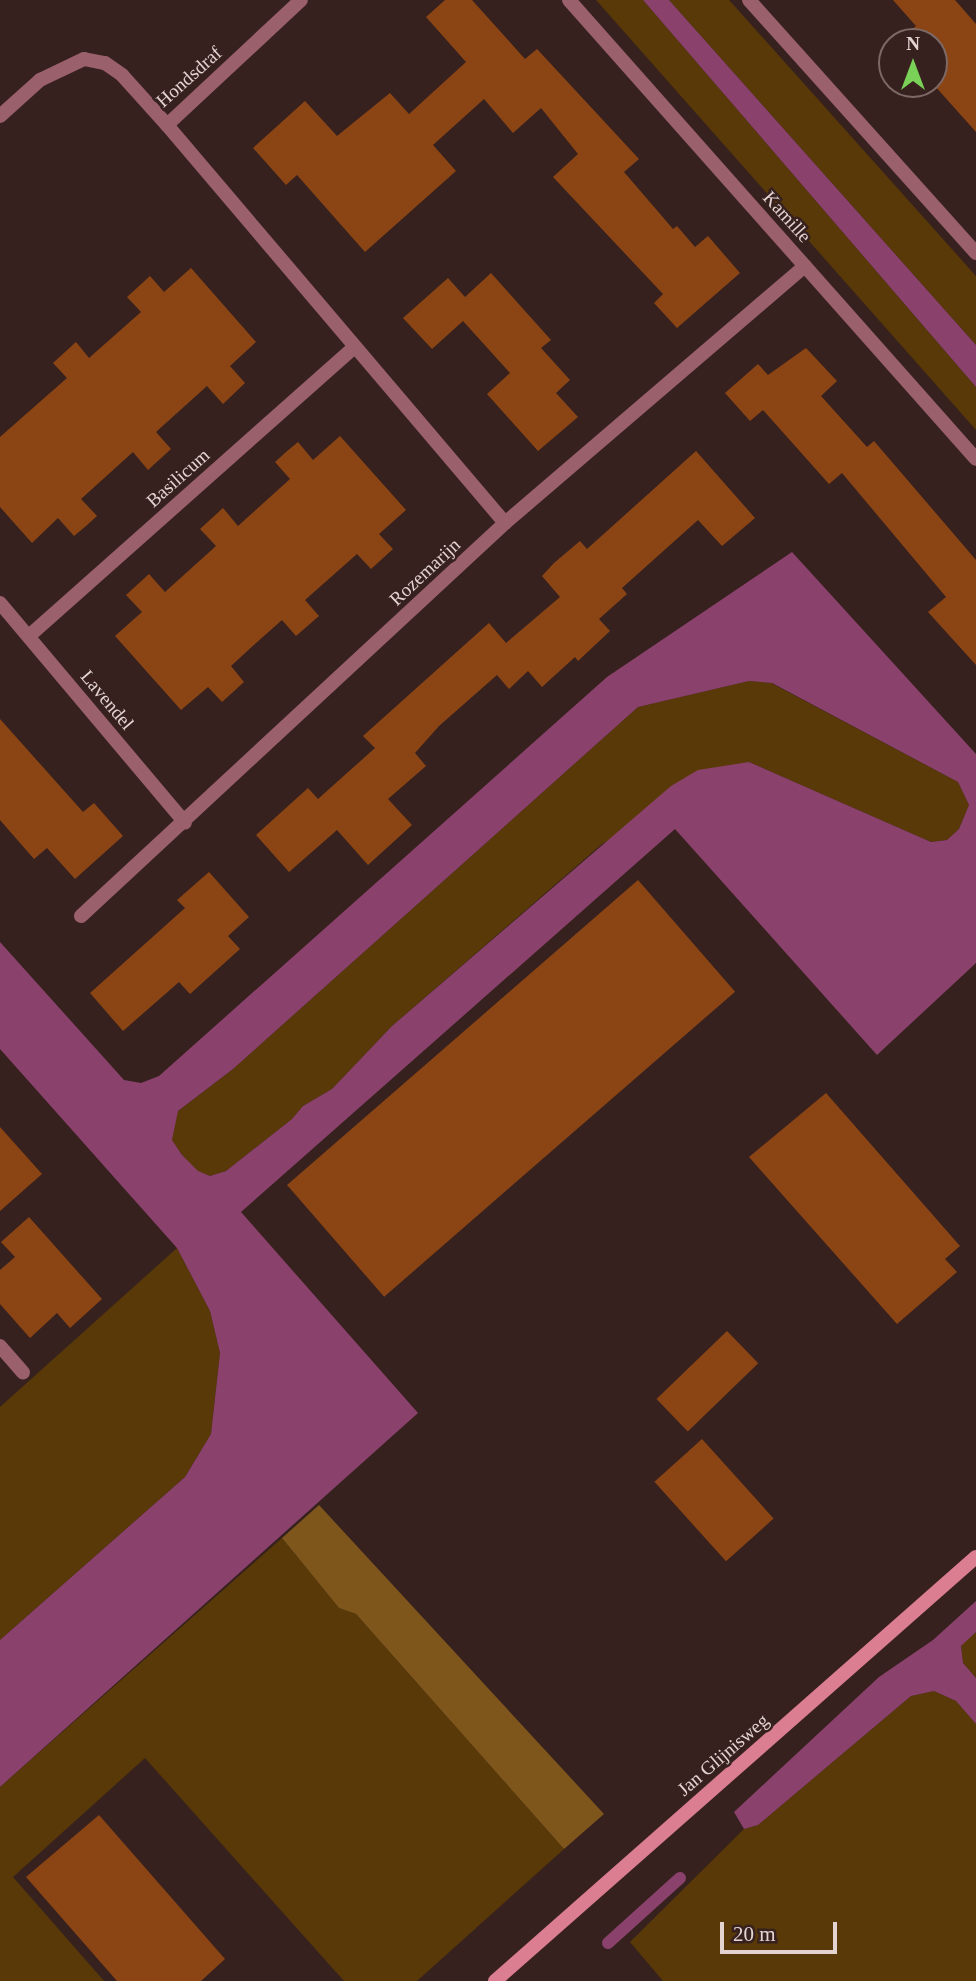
<!DOCTYPE html>
<html>
<head>
<meta charset="utf-8">
<style>
  body { margin:0 }
  #map { position:relative; width:976px; height:1981px; overflow:hidden; background:#37211e; font-family:Georgia,serif }
  div>[style] { position:absolute }
  .green>* { inset:0; background:#583907 }
  .forest>* { inset:0; background:#7e561c }
  .water>* { inset:0; background:#8a426d }
  .stream>* { height:12px; margin:-6px; padding:0 6px; transform-origin:6px; border-radius:6px; background:#8a426d }
  .building>* { inset:0; background:#8b4514; transform-origin:0 0 }
  .street>* { height:14px; margin:-7px; padding:0 7px; transform-origin:7px; border-radius:7px; background:#9a606b }
  .secondary>* { height:14px; margin:-7px; padding:0 7px; transform-origin:7px; border-radius:7px; background:#db7e91 }
  span { translate:-50% -50%; white-space:nowrap; text-align:center; line-height:1.15; -webkit-text-stroke:5px #37211e; paint-order:stroke }
  .street-label { font-size:19px; color:#e3d4d2 }
  .north { position:absolute; left:878px; top:28px; width:70px; height:70px; box-sizing:border-box; background:#37211e; border:2px solid #7c6966; border-radius:50%; rotate:0deg; font-size:19px; font-weight:700; line-height:28px; text-align:center; color:#e3d4d2 }
  .north::after { content:''; display:block; margin:auto; width:24px; height:32px; background:#79d157; clip-path:polygon(50% 0,100% 100%,50% 72%,0 100%) }
  .scale { position:absolute; left:720px; top:1922px; width:117px; height:32px; box-sizing:border-box; border:4px solid #e3d4d2; border-top:0; padding-left:9px; font-size:21px; line-height:24px; white-space:nowrap; color:#e3d4d2; -webkit-text-stroke:5px #37211e; paint-order:stroke }
</style>
</head>
<body>
<div id="map">
  <div class="green">
    <div style="clip-path:polygon(596px 0,643px 0,976px 387px,976px 430px)"></div>
    <div style="clip-path:polygon(669px 0,729px 0,976px 276px,976px 345px)"></div>
    <div style="clip-path:polygon(749px 681px,771px 683px,958px 782px,969px 805px,959px 829px,947px 840px,931px 842px,749px 762px,602px 844px,392px 1026px,332px 1089px,303px 1106px,292px 1119px,226px 1171px,210px 1176px,198px 1172px,182px 1155px,172px 1140px,177px 1112px,233px 1069px,638px 707px)"></div>
    <div style="clip-path:polygon(177px 1248px,210px 1311px,220px 1353px,211px 1434px,185px 1477px,0 1640px,0 1407px)"></div>
    <div style="clip-path:polygon(282px 1538px,339px 1608px,356px 1614px,564px 1849px,417px 1981px,344px 1981px,145px 1758px,13px 1877px,104px 1981px,0 1981px,0 1787px)"></div>
    <div style="clip-path:polygon(976px 1632px,976px 1678px,963px 1663px,961px 1645px)"></div>
    <div style="clip-path:polygon(934px 1691px,956px 1701px,976px 1724px,976px 1981px,663px 1981px,630px 1942px,744px 1829px,758px 1825px,911px 1696px)"></div>
  </div>
  <div class="forest">
    <div style="clip-path:polygon(319px 1505px,604px 1814px,564px 1849px,356px 1614px,339px 1608px,282px 1538px)"></div>
  </div>
  <div class="water">
    <div style="clip-path:polygon(643px 0,669px 0,976px 345px,976px 387px)"></div>
    <div style="clip-path:polygon(evenodd,792px 552px,976px 754px,976px 963px,877px 1055px,675px 829px,241px 1212px,418px 1413px,0 1787px,0 1640px,185px 1477px,211px 1434px,220px 1353px,210px 1311px,177px 1248px,0 1049px,0 942px,124px 1080px,141px 1083px,159px 1076px,607px 677px,792px 552px,749px 681px,772px 683px,958px 782px,969px 805px,959px 829px,947px 840px,931px 842px,749px 762px,698px 770px,671px 786px,392px 1026px,332px 1089px,303px 1106px,292px 1119px,226px 1171px,210px 1176px,198px 1171px,182px 1155px,172px 1140px,178px 1111px,233px 1069px,638px 707px,749px 681px)"></div>
    <div style="clip-path:polygon(976px 1601px,976px 1632px,961px 1646px,963px 1663px,976px 1678px,976px 1724px,956px 1701px,934px 1691px,911px 1696px,758px 1825px,744px 1829px,734px 1812px,879px 1677px,933px 1640px)"></div>
  </div>
  <div class="stream">
    <div style="left:608px;top:1943px;width:97px;rotate:-42.1deg"></div>
  </div>
  <div class="building">
    <div style="clip-path:polygon(445px 0,472px 0,525px 59px,537px 49px,639px 159px,624px 172px,673px 229px,677px 226px,695px 247px,708px 236px,740px 273px,677px 328px,654px 303px,663px 294px,553px 177px,578px 154px,541px 108px,513px 133px,484px 99px,433px 145px,456px 171px,365px 252px,297px 175px,286px 185px,253px 148px,305px 101px,337px 136px,390px 93px,409px 114px,466px 62px,426px 17px)"></div>
    <div style="clip-path:polygon(893px 0,955px 0,976px 24px,976px 132px,934px 85px,934px 42px,897px 42px,916px 26px)"></div>
    <div style="clip-path:polygon(191px 268px,256px 342px,230px 366px,245px 383px,223px 404px,207px 386px,156px 432px,171px 449px,148px 470px,133px 452px,81px 499px,97px 516px,86px 526px,74px 536px,58px 518px,32px 543px,0 507px,0 437px,67px 378px,53px 363px,76px 342px,89px 358px,141px 312px,127px 297px,150px 276px,164px 292px)"></div>
    <div style="clip-path:polygon(491px 273px,551px 340px,541px 348px,570px 380px,556px 393px,578px 417px,538px 451px,487px 394px,510px 373px,463px 321px,432px 349px,403px 318px,448px 278px,465px 297px)"></div>
    <div style="clip-path:polygon(806px 348px,837px 381px,821px 396px,867px 447px,874px 441px,976px 560px,976px 665px,928px 612px,946px 597px,842px 473px,829px 484px,763px 410px,750px 421px,725px 393px,758px 364px,768px 375px)"></div>
    <div style="clip-path:polygon(340px 436px,406px 510px,379px 534px,393px 549px,371px 569px,357px 554px,305px 600px,319px 616px,296px 636px,282px 620px,256px 643px,231px 666px,244px 682px,222px 702px,208px 687px,181px 710px,115px 636px,142px 612px,126px 595px,149px 574px,165px 592px,216px 546px,200px 529px,223px 508px,238px 526px,290px 479px,275px 462px,286px 452px,298px 442px,313px 460px)"></div>
    <div style="clip-path:polygon(696px 451px,755px 518px,722px 546px,698px 520px,622px 588px,627px 594px,599px 619px,610px 631px,578px 661px,575px 657px,542px 687px,528px 671px,509px 689px,497px 675px,439px 726px,415px 753px,426px 766px,388px 799px,412px 825px,368px 865px,337px 830px,289px 872px,256px 835px,308px 788px,318px 799px,375px 748px,363px 736px,489px 623px,506px 643px,560px 597px,542px 576px,554px 563px,580px 541px,587px 549px)"></div>
    <div style="clip-path:polygon(0 719px,83px 812px,94px 803px,123px 836px,75px 879px,47px 848px,34px 859px,0 820px)"></div>
    <div style="clip-path:polygon(209px 872px,249px 917px,228px 936px,240px 949px,190px 994px,179px 982px,123px 1031px,90px 993px,185px 908px,177px 900px)"></div>
    <div style="left:638px;top:880px;width:148px;height:465px;rotate:49deg"></div>
    <div style="clip-path:polygon(826px 1093px,960px 1246px,945px 1259px,957px 1272px,897px 1324px,749px 1157px)"></div>
    <div style="clip-path:polygon(0 1127px,42px 1174px,0 1211px)"></div>
    <div style="clip-path:polygon(29px 1217px,102px 1299px,70px 1328px,57px 1313px,30px 1338px,0 1304px,0 1270px,15px 1257px,1px 1242px)"></div>
    <div style="left:727px;top:1331px;width:45px;height:98px;rotate:46deg"></div>
    <div style="left:702px;top:1439px;width:107px;height:64px;rotate:48deg"></div>
    <div style="clip-path:polygon(99px 1815px,225px 1959px,201px 1981px,117px 1981px,26px 1877px)"></div>
  </div>
  <div class="street">
    <div style="left:569px;top:0;width:613px;rotate:48.44deg"></div>
    <div style="left:749px;top:0;width:340px;rotate:48.1deg"></div>
    <div style="left:0;top:116px;width:54px;rotate:-42deg"></div>
    <div style="left:40px;top:80px;width:49px;rotate:-25.5deg"></div>
    <div style="left:84px;top:59px;width:21px;rotate:11deg"></div>
    <div style="left:105px;top:63px;width:21px;rotate:35deg"></div>
    <div style="left:122px;top:75px;width:67px;rotate:48deg"></div>
    <div style="left:167px;top:125px;width:183px;rotate:-43deg"></div>
    <div style="left:167px;top:125px;width:522px;rotate:49.66deg"></div>
    <div style="left:0;top:603px;width:287px;rotate:49.9deg"></div>
    <div style="left:29px;top:636px;width:433px;rotate:-41.6deg"></div>
    <div style="left:81px;top:916px;width:578px;rotate:-42.83deg"></div>
    <div style="left:505px;top:523px;width:395px;rotate:-40.6deg"></div>
    <div style="left:0;top:1346px;width:35px;rotate:49deg"></div>
  </div>
  <div class="secondary">
    <div style="left:495px;top:1981px;width:641px;rotate:-41.4deg"></div>
  </div>
  <div class="street-label">
    <span style="left:189px;top:77px;rotate:-42deg">Hondsdraf</span>
    <span style="left:787px;top:217px;rotate:48deg">Kamille</span>
    <span style="left:178px;top:478px;rotate:-42deg">Basilicum</span>
    <span style="left:425px;top:572px;rotate:-43deg">Rozemarijn</span>
    <span style="left:107px;top:700px;rotate:50deg">Lavendel</span>
    <span style="left:723px;top:1755px;rotate:-41deg">Jan Glijnisweg</span>
  </div>
  <div class="north">N</div>
  <div class="scale">20 m</div>
</div>
</body>
</html>
